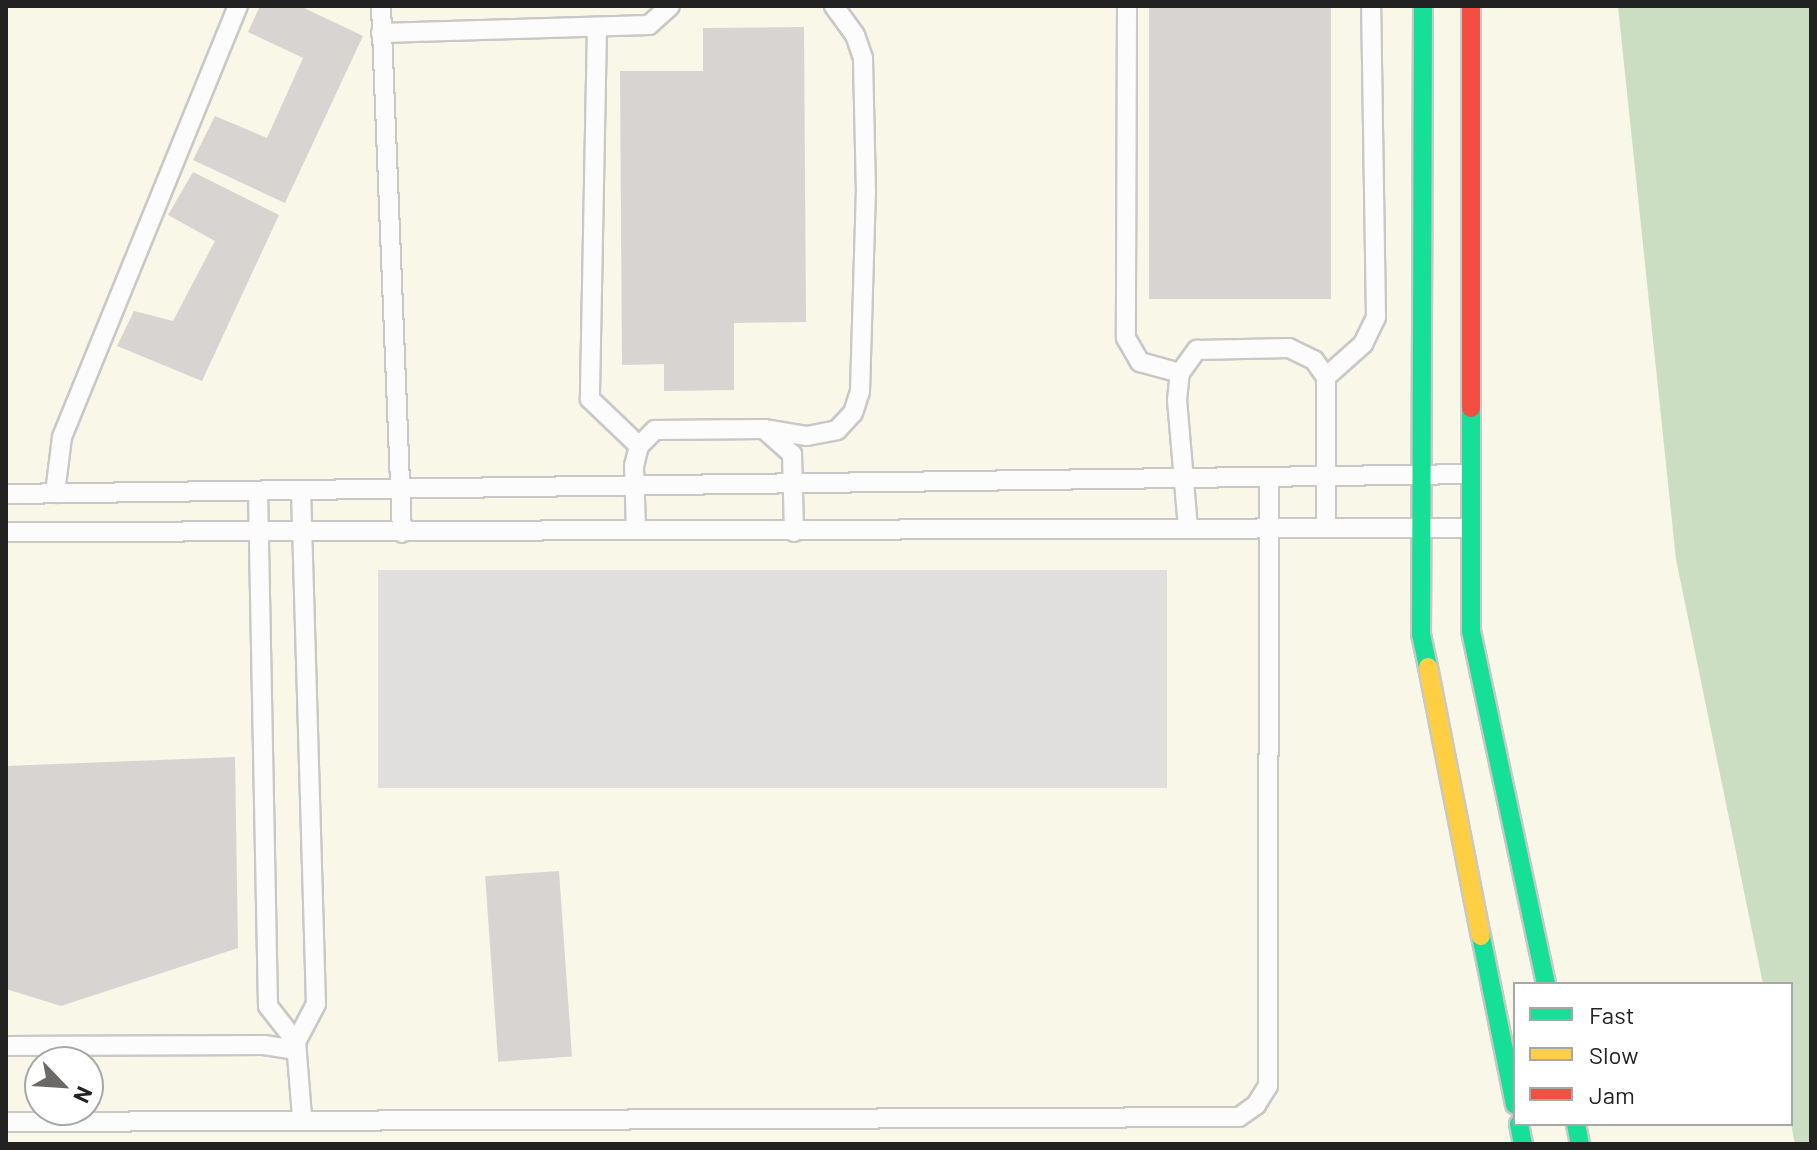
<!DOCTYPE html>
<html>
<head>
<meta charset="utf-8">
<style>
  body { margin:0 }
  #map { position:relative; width:1817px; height:1150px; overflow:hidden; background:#f0eeeb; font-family:Barlow,sans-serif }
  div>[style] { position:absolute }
  .education>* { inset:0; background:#f8f7e8 }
  .forest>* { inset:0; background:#cbdec1 }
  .parking>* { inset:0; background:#e0dfde; transform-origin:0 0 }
  .building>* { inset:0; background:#d7d4d2; transform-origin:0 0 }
  .roads { filter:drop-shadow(2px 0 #c9c8c7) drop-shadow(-2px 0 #c9c8c7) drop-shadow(0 2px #c9c8c7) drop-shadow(0 -2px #c9c8c7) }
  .lane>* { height:18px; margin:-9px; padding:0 9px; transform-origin:9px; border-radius:9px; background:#fdfcfc }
  .fast>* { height:18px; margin:-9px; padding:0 9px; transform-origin:9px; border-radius:9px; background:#16e098 }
  .slow>* { height:18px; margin:-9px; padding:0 9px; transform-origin:9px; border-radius:9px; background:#ffcf43 }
  .jam>* { height:18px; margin:-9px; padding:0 9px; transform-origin:9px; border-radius:9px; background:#f24e42 }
  span { translate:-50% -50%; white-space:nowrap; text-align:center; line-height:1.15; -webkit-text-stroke:8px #fff; paint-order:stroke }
  .frame { position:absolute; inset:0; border:8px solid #222; pointer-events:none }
  .legend { position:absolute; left:1513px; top:982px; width:280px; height:144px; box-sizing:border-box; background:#fff; border:2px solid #a7a7a7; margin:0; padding:10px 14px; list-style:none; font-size:24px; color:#222 }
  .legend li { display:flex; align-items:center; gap:16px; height:40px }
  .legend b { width:40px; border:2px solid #a7a7a7 }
  .north { position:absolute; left:24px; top:1046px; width:80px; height:80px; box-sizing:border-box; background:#fff; border:2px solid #a7a7a7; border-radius:50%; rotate:115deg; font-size:22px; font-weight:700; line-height:32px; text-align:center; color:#222 }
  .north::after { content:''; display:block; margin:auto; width:28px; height:36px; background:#6a6968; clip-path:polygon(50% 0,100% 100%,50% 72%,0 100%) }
</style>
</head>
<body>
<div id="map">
  <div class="education">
    <div style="clip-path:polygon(evenodd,6px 6px,1618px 6px,1676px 559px,1763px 984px,1515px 984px,1515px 1124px,1791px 1123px,1795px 1144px,6px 1144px,6px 6px,40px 1062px,88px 1062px,88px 1110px,40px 1110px,40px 1062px)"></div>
  </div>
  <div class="forest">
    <div style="clip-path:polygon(1618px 6px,1811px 6px,1811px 1144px,1795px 1144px,1791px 1123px,1791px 984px,1763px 984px,1676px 559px)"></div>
  </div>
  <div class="parking">
    <div style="left:1167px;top:570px;width:218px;height:789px;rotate:90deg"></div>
  </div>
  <div class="building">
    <div style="clip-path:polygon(260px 6px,300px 6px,363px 36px,285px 203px,193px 160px,215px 116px,267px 138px,303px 58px,248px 32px)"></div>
    <div style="left:1149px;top:6px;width:182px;height:293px"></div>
    <div style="clip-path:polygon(804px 27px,806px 322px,734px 323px,734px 390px,664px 391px,664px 364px,622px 365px,620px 71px,703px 71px,703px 28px)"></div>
    <div style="clip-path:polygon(193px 172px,279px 215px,202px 381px,117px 346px,134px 311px,173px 321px,215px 241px,168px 215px)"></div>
    <div style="clip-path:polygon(235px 757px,238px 948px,61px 1006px,6px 989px,6px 766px)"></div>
    <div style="left:559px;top:871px;width:186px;height:74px;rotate:86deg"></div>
  </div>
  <div class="roads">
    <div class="lane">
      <div style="left:381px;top:6px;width:527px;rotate:87.72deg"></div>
      <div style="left:1127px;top:6px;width:332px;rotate:90.2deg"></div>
      <div style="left:1126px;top:338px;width:28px;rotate:60deg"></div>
      <div style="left:1140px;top:362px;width:41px;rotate:15.4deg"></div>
      <div style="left:597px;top:27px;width:372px;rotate:91.1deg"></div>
      <div style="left:590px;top:399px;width:68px;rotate:43.8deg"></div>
      <div style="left:381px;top:33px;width:268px;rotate:-1.7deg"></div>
      <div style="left:649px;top:25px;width:28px;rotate:-42deg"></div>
      <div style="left:1326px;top:377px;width:50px;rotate:-41.7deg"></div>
      <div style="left:1363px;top:344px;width:30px;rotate:-64deg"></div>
      <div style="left:1376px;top:317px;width:311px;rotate:-90.9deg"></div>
      <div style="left:764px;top:429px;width:44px;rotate:9.2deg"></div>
      <div style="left:807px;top:436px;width:31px;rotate:-11deg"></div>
      <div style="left:837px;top:430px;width:23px;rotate:-47deg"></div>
      <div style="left:853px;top:413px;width:23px;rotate:-72deg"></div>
      <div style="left:860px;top:391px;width:199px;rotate:-88.3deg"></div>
      <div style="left:866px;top:192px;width:134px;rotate:-91.3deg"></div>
      <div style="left:863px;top:58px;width:24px;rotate:-109deg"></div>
      <div style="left:855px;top:35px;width:36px;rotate:-126deg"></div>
      <div style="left:301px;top:490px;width:514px;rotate:88.33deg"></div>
      <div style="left:316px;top:1004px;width:43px;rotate:117.8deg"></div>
      <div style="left:296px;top:1042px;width:75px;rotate:85.4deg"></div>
      <div style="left:258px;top:491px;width:515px;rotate:88.89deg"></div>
      <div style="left:268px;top:1006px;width:46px;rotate:52.1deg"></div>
      <div style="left:55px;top:493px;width:56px;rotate:-82.9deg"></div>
      <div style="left:62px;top:437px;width:466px;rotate:-67.8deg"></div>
      <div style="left:6px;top:494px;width:1465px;rotate:-0.78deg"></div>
      <div style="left:1188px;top:528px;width:128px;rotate:-94.9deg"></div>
      <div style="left:1177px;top:400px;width:27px;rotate:-84deg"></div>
      <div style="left:1180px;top:373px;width:29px;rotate:-54deg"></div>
      <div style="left:1197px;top:350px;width:92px;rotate:-1.2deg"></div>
      <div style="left:1289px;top:348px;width:28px;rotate:26deg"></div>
      <div style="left:1314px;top:360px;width:21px;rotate:55deg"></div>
      <div style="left:1326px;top:377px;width:151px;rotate:90deg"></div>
      <div style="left:636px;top:530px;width:64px;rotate:-91.8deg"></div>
      <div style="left:634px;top:466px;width:21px;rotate:-76deg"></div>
      <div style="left:639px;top:446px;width:23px;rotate:-45deg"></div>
      <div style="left:655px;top:430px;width:109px;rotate:-0.5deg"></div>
      <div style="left:764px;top:429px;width:38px;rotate:42deg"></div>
      <div style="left:792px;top:454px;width:78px;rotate:88.5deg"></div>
      <div style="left:6px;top:532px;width:1465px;rotate:-0.16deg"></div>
      <div style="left:6px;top:1046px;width:258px;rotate:-0.2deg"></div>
      <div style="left:264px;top:1045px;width:33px;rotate:9deg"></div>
      <div style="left:6px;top:1122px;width:1233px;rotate:-0.23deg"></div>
      <div style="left:1239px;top:1117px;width:21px;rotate:-35deg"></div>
      <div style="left:1256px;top:1105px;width:22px;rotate:-58deg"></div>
      <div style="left:1268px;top:1086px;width:607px;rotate:-89.91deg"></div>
    </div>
    <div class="fast">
      <div style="left:1423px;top:6px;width:628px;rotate:90.18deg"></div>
      <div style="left:1421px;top:634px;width:34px;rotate:78deg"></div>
      <div style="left:1471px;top:408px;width:223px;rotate:90deg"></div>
      <div style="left:1471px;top:631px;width:361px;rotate:78deg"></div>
      <div style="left:1481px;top:936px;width:172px;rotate:78.6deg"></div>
      <div style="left:1519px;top:1124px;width:20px;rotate:79deg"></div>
      <div style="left:1576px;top:1124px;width:20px;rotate:79deg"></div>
    </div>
    <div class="slow">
      <div style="left:1428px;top:667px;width:274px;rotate:78.9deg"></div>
    </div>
    <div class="jam">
      <div style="left:1471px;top:6px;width:402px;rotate:90deg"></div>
    </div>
  </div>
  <div class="frame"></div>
  <ul class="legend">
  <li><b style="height:10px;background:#16e098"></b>Fast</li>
  <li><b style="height:10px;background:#ffcf43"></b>Slow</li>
  <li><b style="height:10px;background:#f24e42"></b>Jam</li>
  </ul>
  <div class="north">N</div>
</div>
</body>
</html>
